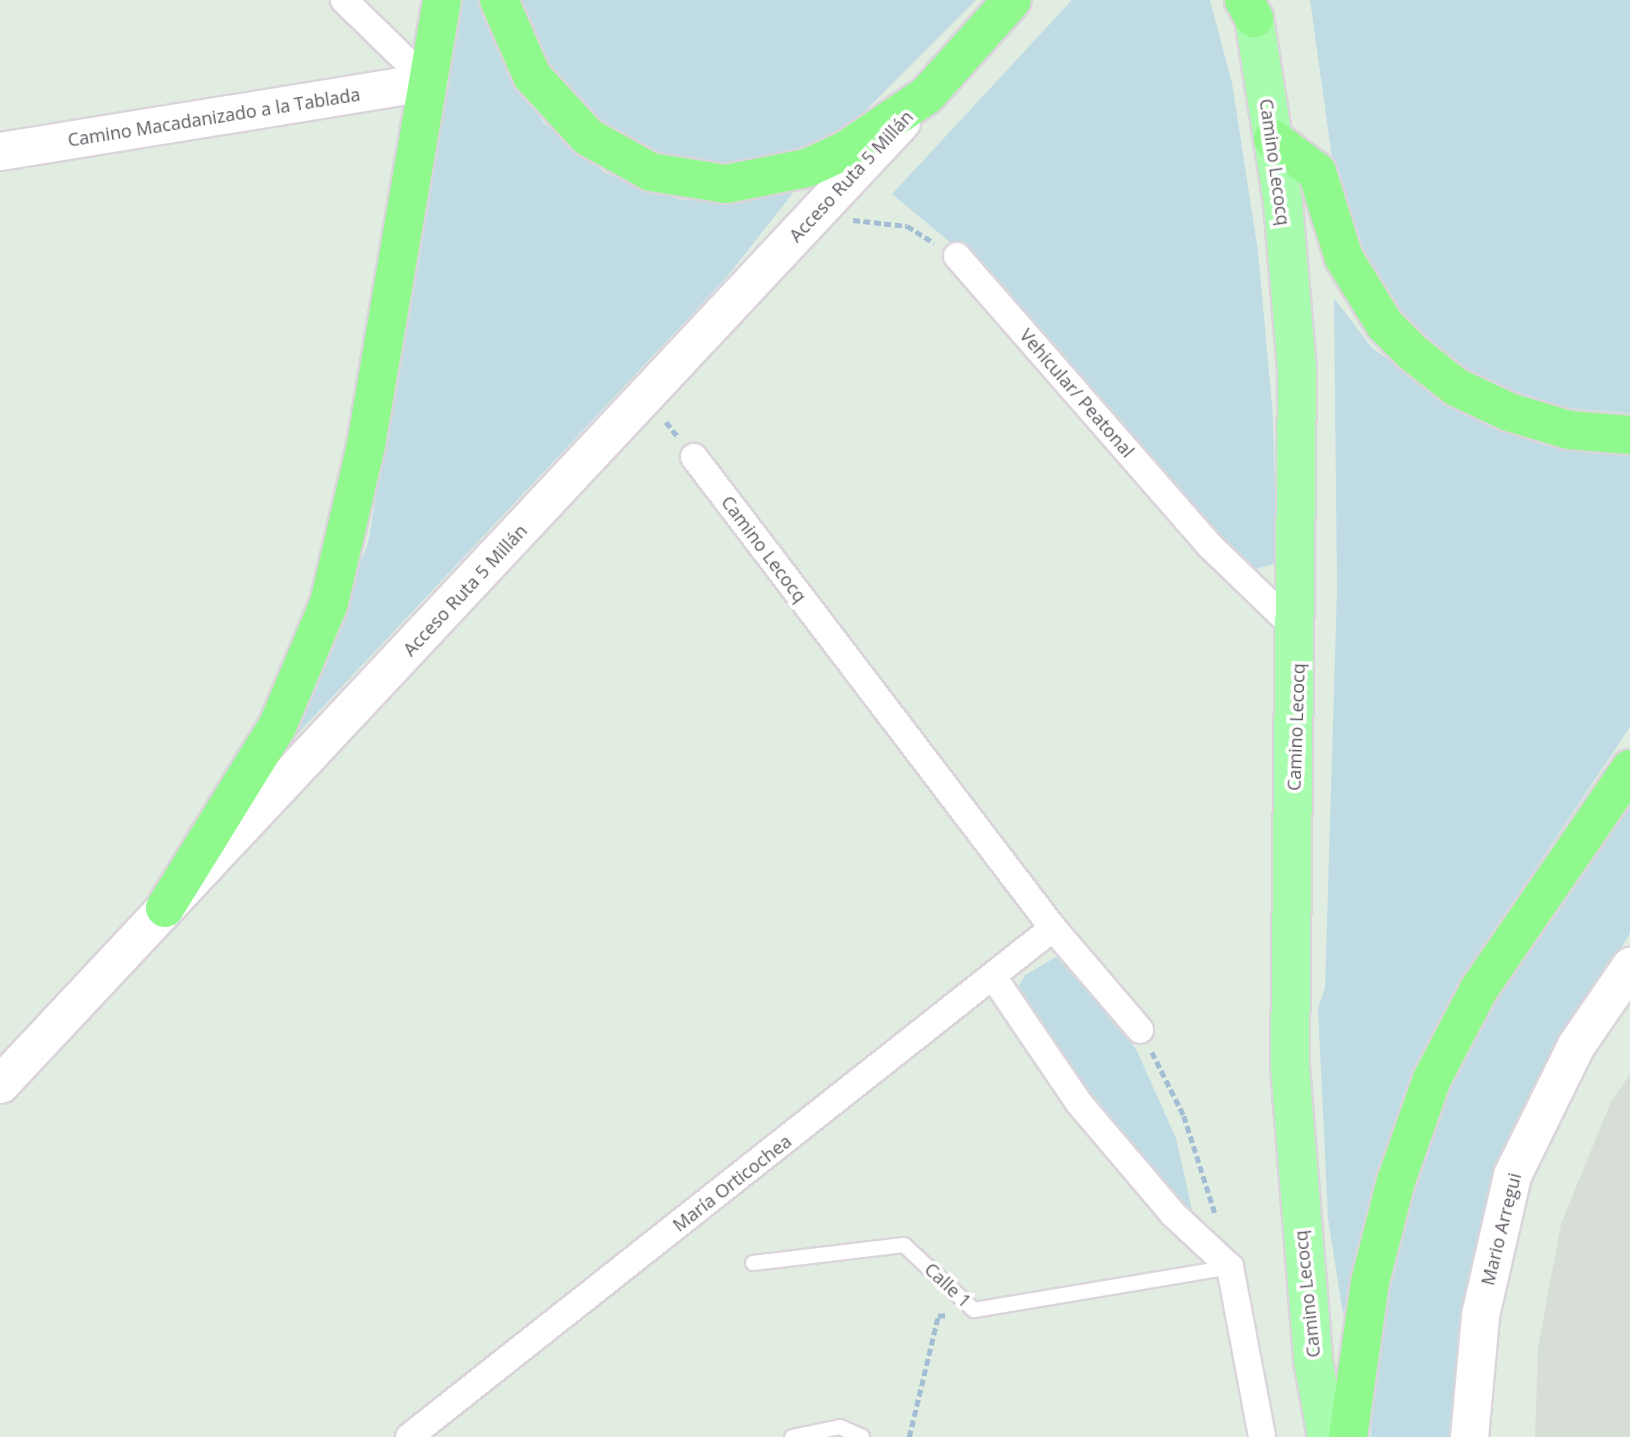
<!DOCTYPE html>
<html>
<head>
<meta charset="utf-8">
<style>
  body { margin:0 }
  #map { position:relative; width:1630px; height:1437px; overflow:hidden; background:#e2ede2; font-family:"Open Sans",sans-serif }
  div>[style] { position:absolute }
  .industrial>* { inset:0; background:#d7ded6 }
  .green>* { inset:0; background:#bfdbe4 }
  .path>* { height:4.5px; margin-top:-2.25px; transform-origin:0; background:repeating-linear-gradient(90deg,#a3bdd5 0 7px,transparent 0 10.5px) }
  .roads { filter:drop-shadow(2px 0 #dad5db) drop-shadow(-2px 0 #dad5db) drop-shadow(0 2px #dad5db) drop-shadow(0 -2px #dad5db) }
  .lane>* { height:14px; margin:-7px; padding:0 7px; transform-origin:7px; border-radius:7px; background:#fff }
  .street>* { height:26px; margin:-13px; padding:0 13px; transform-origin:13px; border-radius:13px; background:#fff }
  .secondary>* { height:37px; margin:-18.5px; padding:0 18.5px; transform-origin:18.5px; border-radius:18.5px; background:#fff }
  .primary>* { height:38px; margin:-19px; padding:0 19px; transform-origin:19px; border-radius:19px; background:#a8fcad }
  .highway>* { height:38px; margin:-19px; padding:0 19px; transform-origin:19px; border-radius:19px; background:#90f98d }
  span { translate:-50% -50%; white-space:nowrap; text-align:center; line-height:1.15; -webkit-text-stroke:7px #fff; paint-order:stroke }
  .street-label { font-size:18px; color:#605a62 }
</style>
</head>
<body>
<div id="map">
  <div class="industrial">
    <div style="clip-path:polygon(1630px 1074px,1630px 1437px,1535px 1437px,1538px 1347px,1561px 1224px,1610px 1104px)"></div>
  </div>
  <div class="green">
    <div style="clip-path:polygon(461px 0,488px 0,518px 84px,544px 123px,605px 173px,678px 199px,714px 202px,793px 193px,726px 278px,288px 744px,368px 543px)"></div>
    <div style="clip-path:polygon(518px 0,976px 0,837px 139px,751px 169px,674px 164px,605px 131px,555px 82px)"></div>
    <div style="clip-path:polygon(1072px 0,1210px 0,1232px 83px,1258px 251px,1273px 416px,1277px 563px,1245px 572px,962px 252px,892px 194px)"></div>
    <div style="clip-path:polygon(1310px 0,1630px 0,1630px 413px,1568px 408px,1497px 387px,1430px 346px,1397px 316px,1340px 215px)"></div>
    <div style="clip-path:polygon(1334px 298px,1372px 348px,1464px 413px,1566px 447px,1630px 454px,1630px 727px,1474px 960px,1426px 1047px,1388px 1141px,1343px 1315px,1328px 1218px,1318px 1008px,1325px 988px,1337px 590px)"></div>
    <div style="clip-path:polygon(1630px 793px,1630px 933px,1551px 1066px,1456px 1437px,1371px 1437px,1373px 1365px,1397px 1228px,1462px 1049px)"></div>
    <div style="clip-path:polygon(1056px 957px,1078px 975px,1136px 1049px,1176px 1138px,1194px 1219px,1065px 1062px,1017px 989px,1025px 975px)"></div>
  </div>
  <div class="path">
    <div style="left:853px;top:220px;width:54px;rotate:6.3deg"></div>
    <div style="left:907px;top:226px;width:32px;rotate:32deg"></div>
    <div style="left:666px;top:422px;width:19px;rotate:51deg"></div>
    <div style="left:1152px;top:1052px;width:72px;rotate:63.4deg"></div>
    <div style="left:1184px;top:1116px;width:105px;rotate:72.3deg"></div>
    <div style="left:909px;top:1437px;width:124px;rotate:-76.5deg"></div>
    <div style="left:938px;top:1316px;width:8px;rotate:-7deg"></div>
  </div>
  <div class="roads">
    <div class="lane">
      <div style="left:753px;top:1263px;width:152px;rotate:-6.8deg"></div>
      <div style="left:904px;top:1245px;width:96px;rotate:42.9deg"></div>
      <div style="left:974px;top:1310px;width:260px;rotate:-9.5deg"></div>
      <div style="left:792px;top:1437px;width:49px;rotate:-11.8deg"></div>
      <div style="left:840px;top:1427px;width:24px;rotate:24deg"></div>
    </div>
    <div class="street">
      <div style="left:344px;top:0;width:117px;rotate:44.3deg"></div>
      <div style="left:957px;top:256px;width:385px;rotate:48.9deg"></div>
      <div style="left:1210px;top:546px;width:124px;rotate:44deg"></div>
      <div style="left:694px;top:457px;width:592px;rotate:52.69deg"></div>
      <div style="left:1053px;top:928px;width:134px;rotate:49.5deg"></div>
      <div style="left:994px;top:978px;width:151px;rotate:55.8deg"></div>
      <div style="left:1079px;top:1103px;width:145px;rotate:49.7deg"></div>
      <div style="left:1173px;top:1214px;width:78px;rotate:42.9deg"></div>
      <div style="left:1230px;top:1267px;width:173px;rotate:79.3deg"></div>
      <div style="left:409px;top:1437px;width:821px;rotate:-38.32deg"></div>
    </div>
    <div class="secondary">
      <div style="left:0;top:151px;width:434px;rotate:-9.2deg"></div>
      <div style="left:0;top:1084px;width:1318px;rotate:-46.88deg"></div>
      <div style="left:1469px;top:1437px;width:122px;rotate:-84.8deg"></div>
      <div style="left:1480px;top:1315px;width:144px;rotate:-77.1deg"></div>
      <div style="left:1512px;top:1175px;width:145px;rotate:-63.8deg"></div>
      <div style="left:1576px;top:1045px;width:96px;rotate:-55.6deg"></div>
    </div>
    <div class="primary">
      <div style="left:1254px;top:18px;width:187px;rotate:81.1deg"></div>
      <div style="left:1283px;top:203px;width:169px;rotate:85.2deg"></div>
      <div style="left:1297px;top:371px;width:695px;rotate:90.58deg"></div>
      <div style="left:1290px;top:1066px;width:295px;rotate:85.5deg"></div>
      <div style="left:1313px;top:1360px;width:78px;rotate:79.7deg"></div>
    </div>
    <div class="highway">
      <div style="left:499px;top:0;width:83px;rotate:66.5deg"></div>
      <div style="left:532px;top:76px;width:83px;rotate:47.4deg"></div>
      <div style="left:588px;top:137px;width:72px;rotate:29.1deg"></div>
      <div style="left:651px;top:172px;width:76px;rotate:9.1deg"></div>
      <div style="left:726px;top:184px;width:83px;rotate:-11.2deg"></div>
      <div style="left:807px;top:168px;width:43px;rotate:-24.8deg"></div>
      <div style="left:846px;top:150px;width:98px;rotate:-34.2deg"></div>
      <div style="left:927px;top:95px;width:127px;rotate:-48.2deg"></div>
      <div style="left:1244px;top:0;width:21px;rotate:61deg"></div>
      <div style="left:1273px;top:139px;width:55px;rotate:36.9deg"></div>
      <div style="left:1317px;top:172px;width:90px;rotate:72.6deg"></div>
      <div style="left:1344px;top:258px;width:79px;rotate:58.5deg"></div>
      <div style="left:1385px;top:325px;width:40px;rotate:45deg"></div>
      <div style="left:1413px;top:353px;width:55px;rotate:38.3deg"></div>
      <div style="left:1456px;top:387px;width:59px;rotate:25.3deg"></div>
      <div style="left:1509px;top:412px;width:63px;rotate:16.7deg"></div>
      <div style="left:1569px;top:430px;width:61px;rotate:4.7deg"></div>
      <div style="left:165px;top:908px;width:213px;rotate:-58.3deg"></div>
      <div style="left:277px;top:727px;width:134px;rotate:-67.2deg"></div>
      <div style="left:329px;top:603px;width:162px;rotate:-76.8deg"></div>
      <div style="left:366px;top:445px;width:451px;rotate:-80.3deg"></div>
      <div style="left:1348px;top:1437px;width:157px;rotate:-81.9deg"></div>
      <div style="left:1370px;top:1282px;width:104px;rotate:-75.6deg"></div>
      <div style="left:1396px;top:1181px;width:108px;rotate:-70.6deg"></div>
      <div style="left:1432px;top:1079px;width:102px;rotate:-62.4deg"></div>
      <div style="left:1479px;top:989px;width:267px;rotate:-55.5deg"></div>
    </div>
  </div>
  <div class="street-label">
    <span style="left:214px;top:117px;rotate:-9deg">Camino Macadanizado a la Tablada</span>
    <span style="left:1275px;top:162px;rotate:82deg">Camino Lecocq</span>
    <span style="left:851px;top:176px;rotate:-47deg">Acceso Ruta 5 Millán</span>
    <span style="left:1077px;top:393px;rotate:49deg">Vehicular/ Peatonal</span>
    <span style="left:764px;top:549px;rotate:53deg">Camino Lecocq</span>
    <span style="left:465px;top:590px;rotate:-47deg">Acceso Ruta 5 Millán</span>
    <span style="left:1296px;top:727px;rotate:-88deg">Camino Lecocq</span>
    <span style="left:732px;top:1183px;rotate:-38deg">María Orticochea</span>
    <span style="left:1501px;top:1229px;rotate:-76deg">Mario Arregui</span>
    <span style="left:948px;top:1285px;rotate:43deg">Calle 1</span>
    <span style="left:1307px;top:1294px;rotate:-96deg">Camino Lecocq</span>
  </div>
</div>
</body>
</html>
